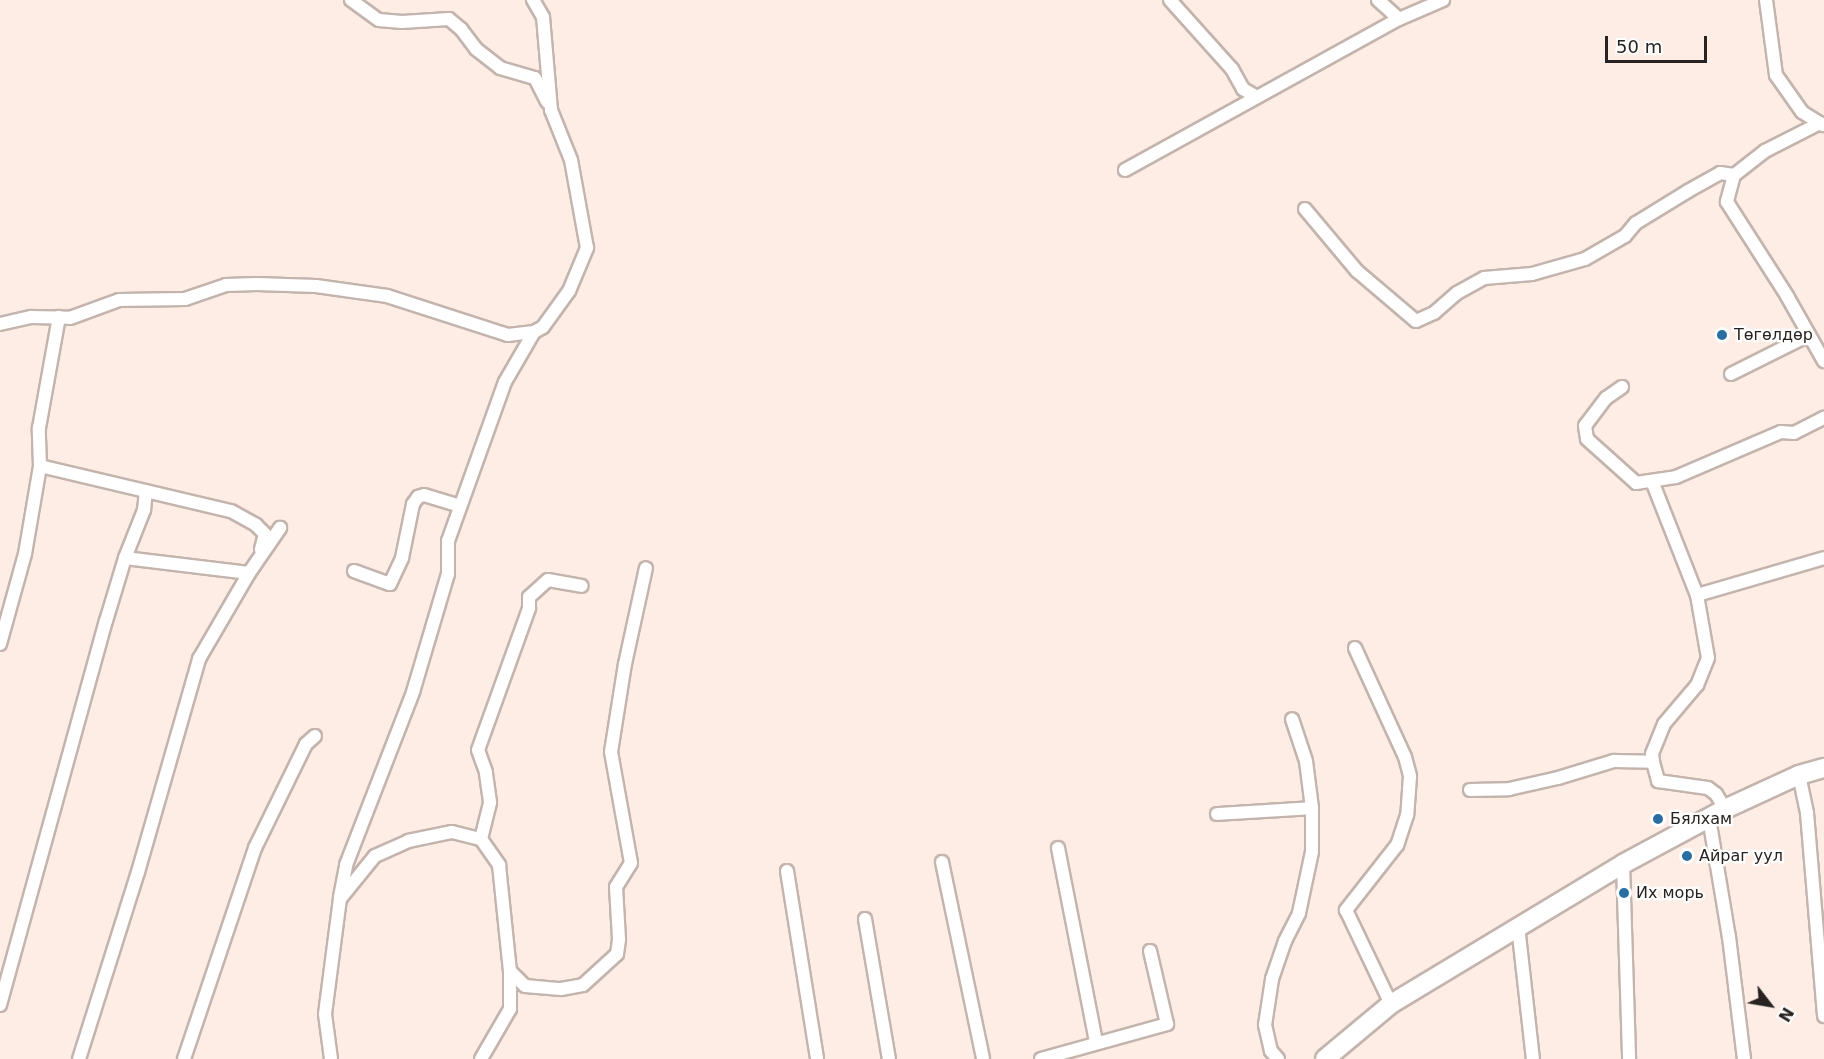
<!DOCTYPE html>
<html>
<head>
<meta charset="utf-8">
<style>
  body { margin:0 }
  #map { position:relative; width:1824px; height:1059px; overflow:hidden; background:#fdede5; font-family:"DejaVu Sans",sans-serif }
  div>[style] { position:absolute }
  .roads { filter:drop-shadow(2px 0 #c3b4ad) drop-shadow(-2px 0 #c3b4ad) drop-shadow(0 2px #c3b4ad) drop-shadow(0 -2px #c3b4ad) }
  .minor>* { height:12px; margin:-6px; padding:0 6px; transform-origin:6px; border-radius:6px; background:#fff }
  .secondary>* { height:18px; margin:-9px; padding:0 9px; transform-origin:9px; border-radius:9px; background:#fff }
  .dots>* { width:16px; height:16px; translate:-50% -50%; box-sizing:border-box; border:3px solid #fefefe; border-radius:50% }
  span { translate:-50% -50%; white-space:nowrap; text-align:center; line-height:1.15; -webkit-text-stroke:4.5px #fefefe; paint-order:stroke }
  .poi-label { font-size:16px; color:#282320 }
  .left { translate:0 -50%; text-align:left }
  .north { position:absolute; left:1740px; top:975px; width:60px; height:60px; -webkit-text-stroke:4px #fefefe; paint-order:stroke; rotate:121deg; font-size:16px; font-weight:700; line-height:24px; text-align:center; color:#282320 }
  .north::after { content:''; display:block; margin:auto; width:21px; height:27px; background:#282320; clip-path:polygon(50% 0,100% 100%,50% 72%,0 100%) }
  .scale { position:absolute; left:1605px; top:36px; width:102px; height:27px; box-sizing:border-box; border:3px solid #282320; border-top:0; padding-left:8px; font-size:18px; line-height:21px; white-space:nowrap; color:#282320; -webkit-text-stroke:4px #fefefe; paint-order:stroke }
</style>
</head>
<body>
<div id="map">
  <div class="roads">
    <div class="minor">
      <div style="left:351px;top:0;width:34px;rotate:36deg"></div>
      <div style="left:379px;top:20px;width:23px;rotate:5deg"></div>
      <div style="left:402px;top:22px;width:47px;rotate:-3.7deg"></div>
      <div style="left:449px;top:19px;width:16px;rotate:40deg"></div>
      <div style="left:461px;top:29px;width:25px;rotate:53deg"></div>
      <div style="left:476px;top:49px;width:31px;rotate:38deg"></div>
      <div style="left:500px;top:68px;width:36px;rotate:16deg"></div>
      <div style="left:535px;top:78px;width:27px;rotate:63deg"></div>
      <div style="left:1170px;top:0;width:93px;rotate:48.1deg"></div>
      <div style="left:1232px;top:69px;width:23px;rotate:61deg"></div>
      <div style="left:1243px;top:89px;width:16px;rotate:30deg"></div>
      <div style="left:1378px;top:0;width:28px;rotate:42deg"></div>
      <div style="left:1766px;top:0;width:76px;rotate:82.4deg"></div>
      <div style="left:1776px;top:75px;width:45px;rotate:54.9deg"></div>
      <div style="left:1802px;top:112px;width:25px;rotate:32deg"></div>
      <div style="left:1820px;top:123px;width:62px;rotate:153deg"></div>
      <div style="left:1765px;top:151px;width:39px;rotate:142deg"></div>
      <div style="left:1734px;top:175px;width:28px;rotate:105deg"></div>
      <div style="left:1727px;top:202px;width:112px;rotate:57.4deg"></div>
      <div style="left:1787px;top:296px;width:75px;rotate:60.4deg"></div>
      <div style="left:1125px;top:170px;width:313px;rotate:-28.9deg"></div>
      <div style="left:1399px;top:19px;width:48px;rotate:-23.4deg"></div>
      <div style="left:1305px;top:209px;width:81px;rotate:50deg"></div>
      <div style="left:1357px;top:271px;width:77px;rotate:40.3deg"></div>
      <div style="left:1416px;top:321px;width:20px;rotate:-24deg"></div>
      <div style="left:1434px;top:313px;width:30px;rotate:-41deg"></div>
      <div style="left:1457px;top:293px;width:31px;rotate:-29deg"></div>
      <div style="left:1484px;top:278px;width:48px;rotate:-4.8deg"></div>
      <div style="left:1532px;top:274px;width:55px;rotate:-15.8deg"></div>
      <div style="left:1585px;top:259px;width:46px;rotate:-29.9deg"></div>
      <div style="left:1625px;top:236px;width:17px;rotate:-50deg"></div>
      <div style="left:1636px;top:223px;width:61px;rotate:-31.6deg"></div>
      <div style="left:1688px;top:191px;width:37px;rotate:-29deg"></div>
      <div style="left:1720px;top:173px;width:14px;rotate:8deg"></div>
      <div style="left:0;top:324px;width:32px;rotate:-13deg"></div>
      <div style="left:31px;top:317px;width:39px;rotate:1deg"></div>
      <div style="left:70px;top:318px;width:52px;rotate:-20.2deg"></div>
      <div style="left:119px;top:300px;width:66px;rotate:-0.9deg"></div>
      <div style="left:185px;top:299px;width:43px;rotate:-18.9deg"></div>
      <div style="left:226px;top:285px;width:31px;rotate:-2deg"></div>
      <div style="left:257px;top:284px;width:59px;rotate:1.9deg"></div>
      <div style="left:316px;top:286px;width:72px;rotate:8deg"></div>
      <div style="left:387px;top:296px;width:127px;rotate:17.9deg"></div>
      <div style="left:508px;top:335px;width:26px;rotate:-7deg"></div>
      <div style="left:1731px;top:374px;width:87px;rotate:-26.6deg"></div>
      <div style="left:1622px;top:387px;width:19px;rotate:145deg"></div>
      <div style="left:1606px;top:398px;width:35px;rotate:127deg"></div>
      <div style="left:1585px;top:426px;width:13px;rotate:81deg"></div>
      <div style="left:1587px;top:439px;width:66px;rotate:41.9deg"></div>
      <div style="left:1636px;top:483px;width:40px;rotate:-8.5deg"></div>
      <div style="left:1676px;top:477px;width:114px;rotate:-23.2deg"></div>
      <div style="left:1781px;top:432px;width:13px;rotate:4deg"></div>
      <div style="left:1794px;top:433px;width:34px;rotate:-27deg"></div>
      <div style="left:40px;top:466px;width:38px;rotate:-92deg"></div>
      <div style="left:39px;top:428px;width:113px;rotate:-79.8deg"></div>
      <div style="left:1652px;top:481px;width:123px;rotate:68.5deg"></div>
      <div style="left:1697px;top:595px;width:64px;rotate:80.1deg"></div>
      <div style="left:1708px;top:658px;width:29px;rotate:112deg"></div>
      <div style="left:1697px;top:685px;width:51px;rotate:130.2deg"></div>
      <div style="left:1664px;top:724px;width:32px;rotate:112deg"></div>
      <div style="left:1652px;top:754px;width:8px;rotate:83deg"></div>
      <div style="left:1653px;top:762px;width:20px;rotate:75deg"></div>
      <div style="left:1658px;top:781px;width:50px;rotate:8deg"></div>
      <div style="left:1708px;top:788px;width:10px;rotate:37deg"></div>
      <div style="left:1716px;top:794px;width:17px;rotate:59deg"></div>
      <div style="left:125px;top:558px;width:125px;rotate:6.9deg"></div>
      <div style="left:354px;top:571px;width:38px;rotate:20deg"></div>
      <div style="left:390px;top:584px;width:29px;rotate:-65deg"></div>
      <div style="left:402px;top:558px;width:55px;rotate:-78.5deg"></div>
      <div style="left:413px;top:504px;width:9px;rotate:-54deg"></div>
      <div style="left:418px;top:497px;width:6px;rotate:-18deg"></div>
      <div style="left:424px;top:495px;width:38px;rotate:17deg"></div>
      <div style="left:1697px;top:595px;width:132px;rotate:-16.2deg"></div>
      <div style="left:0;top:644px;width:93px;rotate:-74.5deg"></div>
      <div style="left:25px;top:554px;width:89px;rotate:-80.3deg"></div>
      <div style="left:40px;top:466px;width:196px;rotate:13.3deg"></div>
      <div style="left:231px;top:511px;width:29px;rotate:29deg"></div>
      <div style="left:256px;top:525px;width:13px;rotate:45deg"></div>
      <div style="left:265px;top:534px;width:16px;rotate:105deg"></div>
      <div style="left:1355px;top:648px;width:120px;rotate:65.4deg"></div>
      <div style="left:1405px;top:757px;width:20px;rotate:75deg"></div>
      <div style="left:1410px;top:776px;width:39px;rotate:94deg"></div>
      <div style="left:1407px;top:815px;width:32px;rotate:108deg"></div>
      <div style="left:1397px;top:845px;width:83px;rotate:128.1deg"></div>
      <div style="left:1346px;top:910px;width:104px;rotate:64.4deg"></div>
      <div style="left:1799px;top:775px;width:39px;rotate:78deg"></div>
      <div style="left:1807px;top:813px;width:204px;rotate:85.2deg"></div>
      <div style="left:1470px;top:790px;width:39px;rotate:-1deg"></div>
      <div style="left:1509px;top:789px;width:50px;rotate:-12.7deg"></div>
      <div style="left:1558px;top:778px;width:59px;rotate:-16.9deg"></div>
      <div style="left:1614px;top:761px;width:39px;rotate:1deg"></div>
      <div style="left:1217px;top:814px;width:95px;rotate:-3.6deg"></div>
      <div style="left:1709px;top:818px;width:121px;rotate:80.5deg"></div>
      <div style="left:1729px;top:937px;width:123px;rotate:83deg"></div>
      <div style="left:481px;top:839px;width:38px;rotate:-76deg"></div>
      <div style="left:490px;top:802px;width:30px;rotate:-98deg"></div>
      <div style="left:486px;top:772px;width:23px;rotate:-110deg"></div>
      <div style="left:478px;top:750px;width:151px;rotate:-70.2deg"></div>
      <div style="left:529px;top:608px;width:11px;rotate:-90deg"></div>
      <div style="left:529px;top:597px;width:25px;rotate:-42deg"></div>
      <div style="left:548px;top:580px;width:34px;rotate:10deg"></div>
      <div style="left:1058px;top:848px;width:198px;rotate:78.9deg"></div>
      <div style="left:942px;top:862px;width:201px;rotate:78.2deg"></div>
      <div style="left:1623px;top:864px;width:195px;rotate:88.2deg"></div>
      <div style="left:787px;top:871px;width:190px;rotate:80.9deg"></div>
      <div style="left:340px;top:897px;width:33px;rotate:-79deg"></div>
      <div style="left:346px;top:865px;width:186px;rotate:-68.8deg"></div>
      <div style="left:413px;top:692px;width:123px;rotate:-73.5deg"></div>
      <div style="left:448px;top:574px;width:33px;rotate:-90deg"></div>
      <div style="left:448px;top:541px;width:169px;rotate:-70.3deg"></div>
      <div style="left:505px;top:382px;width:58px;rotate:-59.9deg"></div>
      <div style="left:534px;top:332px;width:10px;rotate:-29deg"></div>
      <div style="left:543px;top:327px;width:44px;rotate:-54.2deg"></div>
      <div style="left:569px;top:291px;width:47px;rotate:-67.3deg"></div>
      <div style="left:587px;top:248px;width:89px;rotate:-100.3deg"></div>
      <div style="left:571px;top:160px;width:54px;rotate:-111.8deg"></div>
      <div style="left:551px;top:110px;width:93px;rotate:-94.9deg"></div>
      <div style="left:543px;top:17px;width:20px;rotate:-120deg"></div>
      <div style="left:865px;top:919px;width:142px;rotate:80.3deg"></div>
      <div style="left:1518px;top:926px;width:134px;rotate:83.6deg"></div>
      <div style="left:0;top:1005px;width:398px;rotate:-74.6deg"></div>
      <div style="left:106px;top:621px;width:66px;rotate:-73.2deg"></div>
      <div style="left:125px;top:558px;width:52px;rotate:-68.4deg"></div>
      <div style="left:144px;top:510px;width:19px;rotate:-84deg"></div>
      <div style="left:79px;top:1059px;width:196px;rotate:-72.5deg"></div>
      <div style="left:138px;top:872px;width:222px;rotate:-74deg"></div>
      <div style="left:199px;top:659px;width:99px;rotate:-59.8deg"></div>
      <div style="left:249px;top:573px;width:55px;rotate:-55.4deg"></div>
      <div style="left:184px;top:1059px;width:223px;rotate:-71.4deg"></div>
      <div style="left:255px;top:848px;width:116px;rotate:-63.9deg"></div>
      <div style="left:306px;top:744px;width:12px;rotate:-42deg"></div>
      <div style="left:331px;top:1059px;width:45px;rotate:-97.6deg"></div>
      <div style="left:325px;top:1014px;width:116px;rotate:-82.6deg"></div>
      <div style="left:340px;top:899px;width:55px;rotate:-50.9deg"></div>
      <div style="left:375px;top:856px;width:36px;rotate:-24deg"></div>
      <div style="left:408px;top:841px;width:45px;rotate:-11.6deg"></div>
      <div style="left:452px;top:832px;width:30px;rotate:14deg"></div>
      <div style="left:481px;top:839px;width:32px;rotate:55deg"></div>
      <div style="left:499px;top:865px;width:107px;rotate:84.1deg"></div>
      <div style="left:510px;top:971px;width:21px;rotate:45deg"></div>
      <div style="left:525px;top:986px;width:36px;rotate:5deg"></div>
      <div style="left:561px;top:989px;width:22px;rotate:-10deg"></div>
      <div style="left:583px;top:985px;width:46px;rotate:-42.4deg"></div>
      <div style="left:617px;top:954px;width:15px;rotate:-82deg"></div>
      <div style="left:619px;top:939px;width:52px;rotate:-93.3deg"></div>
      <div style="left:616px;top:887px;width:28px;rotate:-58deg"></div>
      <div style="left:631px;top:863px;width:113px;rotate:-100.2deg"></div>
      <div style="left:611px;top:752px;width:89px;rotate:-81deg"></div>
      <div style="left:625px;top:664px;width:98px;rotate:-77.7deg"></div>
      <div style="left:481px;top:1059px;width:58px;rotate:-59.9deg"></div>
      <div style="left:510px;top:1009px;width:38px;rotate:-90deg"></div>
      <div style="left:1041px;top:1059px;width:131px;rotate:-15.5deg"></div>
      <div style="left:1167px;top:1024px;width:75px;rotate:-103.1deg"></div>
      <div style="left:1278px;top:1059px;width:11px;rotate:-131deg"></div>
      <div style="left:1271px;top:1051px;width:27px;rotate:-103deg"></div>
      <div style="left:1265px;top:1025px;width:47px;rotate:-81.3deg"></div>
      <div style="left:1272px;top:979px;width:40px;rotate:-71.1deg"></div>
      <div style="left:1285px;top:941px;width:31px;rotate:-63deg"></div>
      <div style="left:1299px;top:913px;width:62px;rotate:-78deg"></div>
      <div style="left:1312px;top:852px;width:44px;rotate:-90deg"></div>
      <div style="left:1312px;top:808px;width:47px;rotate:-97.3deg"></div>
      <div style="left:1306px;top:761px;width:44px;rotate:-108.4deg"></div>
    </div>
    <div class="secondary">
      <div style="left:1325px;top:1059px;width:86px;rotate:-39.8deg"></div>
      <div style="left:1391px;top:1004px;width:271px;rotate:-31.1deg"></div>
      <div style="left:1623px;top:864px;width:116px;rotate:-28.3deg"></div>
      <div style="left:1725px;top:809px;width:81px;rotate:-24.7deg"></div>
      <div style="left:1799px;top:775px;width:26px;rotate:-16deg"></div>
    </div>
  </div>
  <div class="dots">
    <div style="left:1722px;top:335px;background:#296ea3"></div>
    <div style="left:1658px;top:819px;background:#296ea3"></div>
    <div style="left:1687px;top:856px;background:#296ea3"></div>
    <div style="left:1624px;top:893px;background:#296ea3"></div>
  </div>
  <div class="poi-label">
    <span class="left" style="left:1734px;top:335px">Төгөлдөр</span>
    <span class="left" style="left:1670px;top:819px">Бялхам</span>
    <span class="left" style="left:1699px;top:856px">Айраг уул</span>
    <span class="left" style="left:1636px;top:893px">Их морь</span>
  </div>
  <div class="north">N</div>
  <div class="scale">50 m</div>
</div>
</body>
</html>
